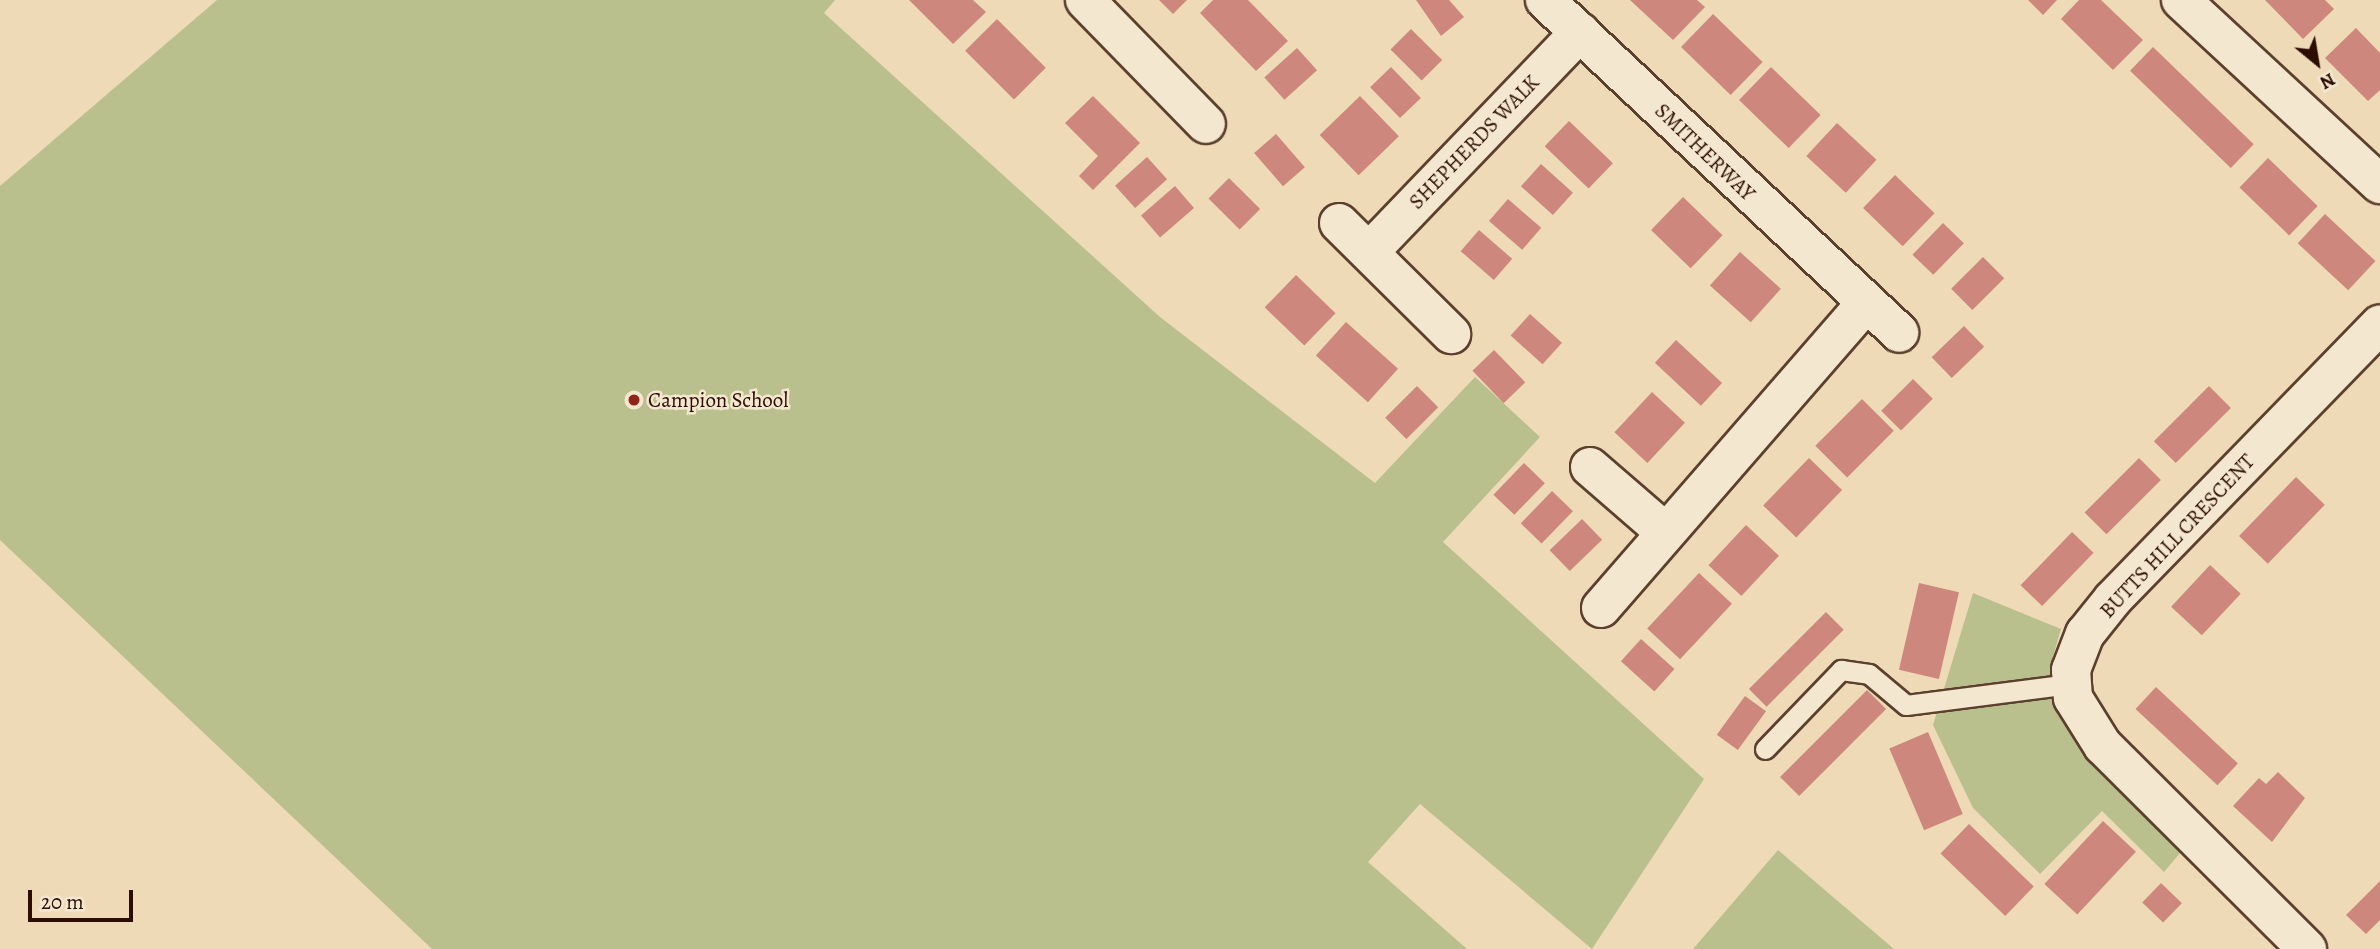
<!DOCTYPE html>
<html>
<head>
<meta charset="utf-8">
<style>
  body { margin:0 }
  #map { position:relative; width:2380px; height:949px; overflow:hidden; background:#eedab7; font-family:Alegreya,serif }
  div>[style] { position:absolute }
  .green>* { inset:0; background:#b9c08e }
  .building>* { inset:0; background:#cd877c; transform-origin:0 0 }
  .roads { filter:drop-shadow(2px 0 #5c402e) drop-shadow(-2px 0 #5c402e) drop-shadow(0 2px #5c402e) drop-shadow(0 -2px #5c402e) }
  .lane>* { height:19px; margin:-9.5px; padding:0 9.5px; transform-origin:9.5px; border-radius:9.5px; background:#f4e7d0 }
  .street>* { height:38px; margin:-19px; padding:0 19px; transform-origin:19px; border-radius:19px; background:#f4e7d0 }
  .dots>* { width:19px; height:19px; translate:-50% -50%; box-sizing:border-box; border:4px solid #f4e7d0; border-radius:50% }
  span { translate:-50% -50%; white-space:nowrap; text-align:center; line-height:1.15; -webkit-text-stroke:5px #f4e7d0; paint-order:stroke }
  .street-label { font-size:21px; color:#2c0d00 }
  .poi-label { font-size:21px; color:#2c0d00 }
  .left { translate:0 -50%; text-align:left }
  .north { position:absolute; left:2282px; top:28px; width:70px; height:70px; -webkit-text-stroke:5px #f4e7d0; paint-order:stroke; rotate:150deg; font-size:19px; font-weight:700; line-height:28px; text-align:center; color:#2c0d00 }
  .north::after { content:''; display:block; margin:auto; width:24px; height:32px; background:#2c0d00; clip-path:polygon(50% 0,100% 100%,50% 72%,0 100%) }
  .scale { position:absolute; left:28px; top:890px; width:105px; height:32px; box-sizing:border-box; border:4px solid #2c0d00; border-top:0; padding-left:9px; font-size:21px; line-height:24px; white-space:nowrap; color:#2c0d00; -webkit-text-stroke:5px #f4e7d0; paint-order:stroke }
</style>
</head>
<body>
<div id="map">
  <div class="green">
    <div style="clip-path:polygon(217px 0,835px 0,824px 13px,1160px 317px,1375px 483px,1475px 377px,1540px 437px,1443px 542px,1704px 779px,1592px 949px,1420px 804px,1368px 862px,1467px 949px,432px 949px,0 540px,0 186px)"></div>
    <div style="clip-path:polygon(1973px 593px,2061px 629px,2050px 667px,2061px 705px,2186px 846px,2164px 872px,2102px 811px,2040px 874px,1973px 808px,1933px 725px)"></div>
    <div style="clip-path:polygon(1778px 850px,1894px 949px,1693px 949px)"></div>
  </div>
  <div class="building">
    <div style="clip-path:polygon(909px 0,973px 0,986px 12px,953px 44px)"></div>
    <div style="clip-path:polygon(1159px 0,1187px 0,1173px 14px)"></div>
    <div style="clip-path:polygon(1213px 0,1248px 0,1288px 41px,1256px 71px,1200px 13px)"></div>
    <div style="clip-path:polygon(1416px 0,1449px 0,1464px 17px,1441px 36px)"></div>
    <div style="clip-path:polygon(1630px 0,1697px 0,1705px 7px,1673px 40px)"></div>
    <div style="clip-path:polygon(2028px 0,2057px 0,2043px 15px)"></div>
    <div style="clip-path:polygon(2079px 0,2101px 0,2143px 40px,2113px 70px,2061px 19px)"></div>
    <div style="clip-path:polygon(2265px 0,2325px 0,2334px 9px,2303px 39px)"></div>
    <div style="left:1713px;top:14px;width:69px;height:46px;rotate:44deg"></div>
    <div style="left:997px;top:19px;width:69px;height:45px;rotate:45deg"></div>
    <div style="clip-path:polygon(2356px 28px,2380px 53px,2380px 90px,2368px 101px,2325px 58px)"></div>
    <div style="left:1411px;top:29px;width:44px;height:29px;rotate:45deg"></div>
    <div style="left:2153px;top:47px;width:140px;height:33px;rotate:44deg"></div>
    <div style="left:1297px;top:48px;width:30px;height:44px;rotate:48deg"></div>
    <div style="left:1391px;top:67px;width:43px;height:29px;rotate:46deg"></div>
    <div style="left:1771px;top:67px;width:69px;height:46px;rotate:44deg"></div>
    <div style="clip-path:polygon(1093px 96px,1140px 143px,1093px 190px,1079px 176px,1098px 156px,1065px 123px)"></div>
    <div style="left:1360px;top:96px;width:56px;height:56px;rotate:46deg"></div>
    <div style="left:1569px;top:121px;width:61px;height:35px;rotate:44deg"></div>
    <div style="left:1837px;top:123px;width:54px;height:45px;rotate:43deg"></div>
    <div style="left:1276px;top:134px;width:44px;height:29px;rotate:49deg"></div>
    <div style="left:1147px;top:157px;width:30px;height:43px;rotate:48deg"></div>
    <div style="left:2268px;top:158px;width:69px;height:41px;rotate:44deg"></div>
    <div style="left:1541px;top:164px;width:43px;height:30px;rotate:42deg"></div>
    <div style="left:1895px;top:175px;width:55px;height:46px;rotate:44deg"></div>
    <div style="left:1229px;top:178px;width:44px;height:29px;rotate:45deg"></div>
    <div style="left:1175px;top:186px;width:29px;height:45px;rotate:49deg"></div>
    <div style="left:1683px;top:197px;width:55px;height:46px;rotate:44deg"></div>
    <div style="left:1508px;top:199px;width:44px;height:29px;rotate:41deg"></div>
    <div style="left:2325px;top:214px;width:69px;height:40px;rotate:43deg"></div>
    <div style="left:1943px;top:223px;width:29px;height:44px;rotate:44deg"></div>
    <div style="left:1479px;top:230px;width:44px;height:28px;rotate:41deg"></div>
    <div style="left:1740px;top:252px;width:55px;height:45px;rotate:42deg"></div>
    <div style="left:1983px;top:257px;width:30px;height:45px;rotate:45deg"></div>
    <div style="left:1296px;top:275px;width:55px;height:45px;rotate:44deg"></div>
    <div style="left:1530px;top:314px;width:43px;height:29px;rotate:42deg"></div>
    <div style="left:1346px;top:322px;width:70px;height:45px;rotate:42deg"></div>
    <div style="left:1964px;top:326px;width:29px;height:45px;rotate:46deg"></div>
    <div style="left:1676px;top:340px;width:63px;height:31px;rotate:43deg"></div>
    <div style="left:1494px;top:350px;width:45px;height:30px;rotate:46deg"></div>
    <div style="left:1913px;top:379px;width:28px;height:45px;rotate:45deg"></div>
    <div style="left:1417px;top:386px;width:30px;height:45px;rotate:45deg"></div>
    <div style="left:2209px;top:386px;width:31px;height:78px;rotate:45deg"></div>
    <div style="left:1652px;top:392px;width:45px;height:55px;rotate:43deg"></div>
    <div style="left:1862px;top:399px;width:45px;height:66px;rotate:45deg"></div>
    <div style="left:1809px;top:458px;width:46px;height:66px;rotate:44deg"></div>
    <div style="left:2139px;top:458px;width:31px;height:77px;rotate:45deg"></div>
    <div style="left:1524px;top:463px;width:29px;height:44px;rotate:44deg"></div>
    <div style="left:2296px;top:477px;width:40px;height:82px;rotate:44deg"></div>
    <div style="left:1552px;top:491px;width:29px;height:45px;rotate:44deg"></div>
    <div style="left:1582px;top:519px;width:29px;height:45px;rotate:46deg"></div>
    <div style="left:1746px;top:525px;width:45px;height:55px;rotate:43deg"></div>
    <div style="left:2072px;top:532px;width:30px;height:74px;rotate:44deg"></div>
    <div style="left:2210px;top:565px;width:42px;height:57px;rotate:43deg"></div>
    <div style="left:1699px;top:573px;width:45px;height:76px;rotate:43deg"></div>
    <div style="left:1919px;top:583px;width:41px;height:89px;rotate:13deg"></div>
    <div style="left:1826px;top:612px;width:25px;height:109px;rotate:45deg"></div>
    <div style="left:1641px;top:639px;width:45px;height:30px;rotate:42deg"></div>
    <div style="left:2156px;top:687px;width:112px;height:30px;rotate:43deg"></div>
    <div style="left:1867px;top:690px;width:27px;height:123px;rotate:45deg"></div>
    <div style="left:1745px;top:696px;width:26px;height:48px;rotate:36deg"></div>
    <div style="left:1928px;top:732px;width:89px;height:42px;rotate:67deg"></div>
    <div style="clip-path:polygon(2278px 772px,2305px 798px,2272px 842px,2233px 806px,2259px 778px,2266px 784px)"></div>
    <div style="left:2103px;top:821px;width:45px;height:86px;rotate:43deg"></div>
    <div style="left:1969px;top:824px;width:90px;height:41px;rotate:44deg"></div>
    <div style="clip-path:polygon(2380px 881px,2380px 920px,2366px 934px,2346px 915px)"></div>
    <div style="left:2161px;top:883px;width:29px;height:27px;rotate:44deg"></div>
  </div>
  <div class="roads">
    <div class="lane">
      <div style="left:1765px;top:749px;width:110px;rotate:-46.1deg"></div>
      <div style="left:1841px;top:670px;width:28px;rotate:8deg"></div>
      <div style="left:1869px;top:674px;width:48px;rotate:40deg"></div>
      <div style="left:1906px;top:705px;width:165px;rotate:-7.3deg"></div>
    </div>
    <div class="street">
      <div style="left:1085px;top:0;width:173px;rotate:45.7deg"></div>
      <div style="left:1545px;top:0;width:486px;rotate:43.2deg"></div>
      <div style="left:2181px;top:0;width:271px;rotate:42.8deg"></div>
      <div style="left:1339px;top:223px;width:158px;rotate:44.7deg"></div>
      <div style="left:1369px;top:252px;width:305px;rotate:-46.2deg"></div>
      <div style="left:1590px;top:467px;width:98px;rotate:40.9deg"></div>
      <div style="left:1601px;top:608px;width:403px;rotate:-49deg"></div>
      <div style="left:2307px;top:949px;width:288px;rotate:-135.1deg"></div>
      <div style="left:2103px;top:746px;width:57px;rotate:-122deg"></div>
      <div style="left:2073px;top:698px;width:28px;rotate:-94deg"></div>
      <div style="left:2071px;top:670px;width:39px;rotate:-69deg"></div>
      <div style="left:2085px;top:634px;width:45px;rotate:-51.3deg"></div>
      <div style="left:2113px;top:599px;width:383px;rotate:-45.8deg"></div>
    </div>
  </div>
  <div class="dots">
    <div style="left:634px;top:400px;background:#8f2418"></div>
  </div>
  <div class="street-label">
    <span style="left:1474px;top:142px;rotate:-46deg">SHEPHERDS WALK</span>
    <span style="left:1705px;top:152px;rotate:44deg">SMITHERWAY</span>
    <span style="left:2177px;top:536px;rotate:-47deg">BUTTS HILL CRESCENT</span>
  </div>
  <div class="poi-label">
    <span class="left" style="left:648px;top:400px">Campion School</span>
  </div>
  <div class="north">N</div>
  <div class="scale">20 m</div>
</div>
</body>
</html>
